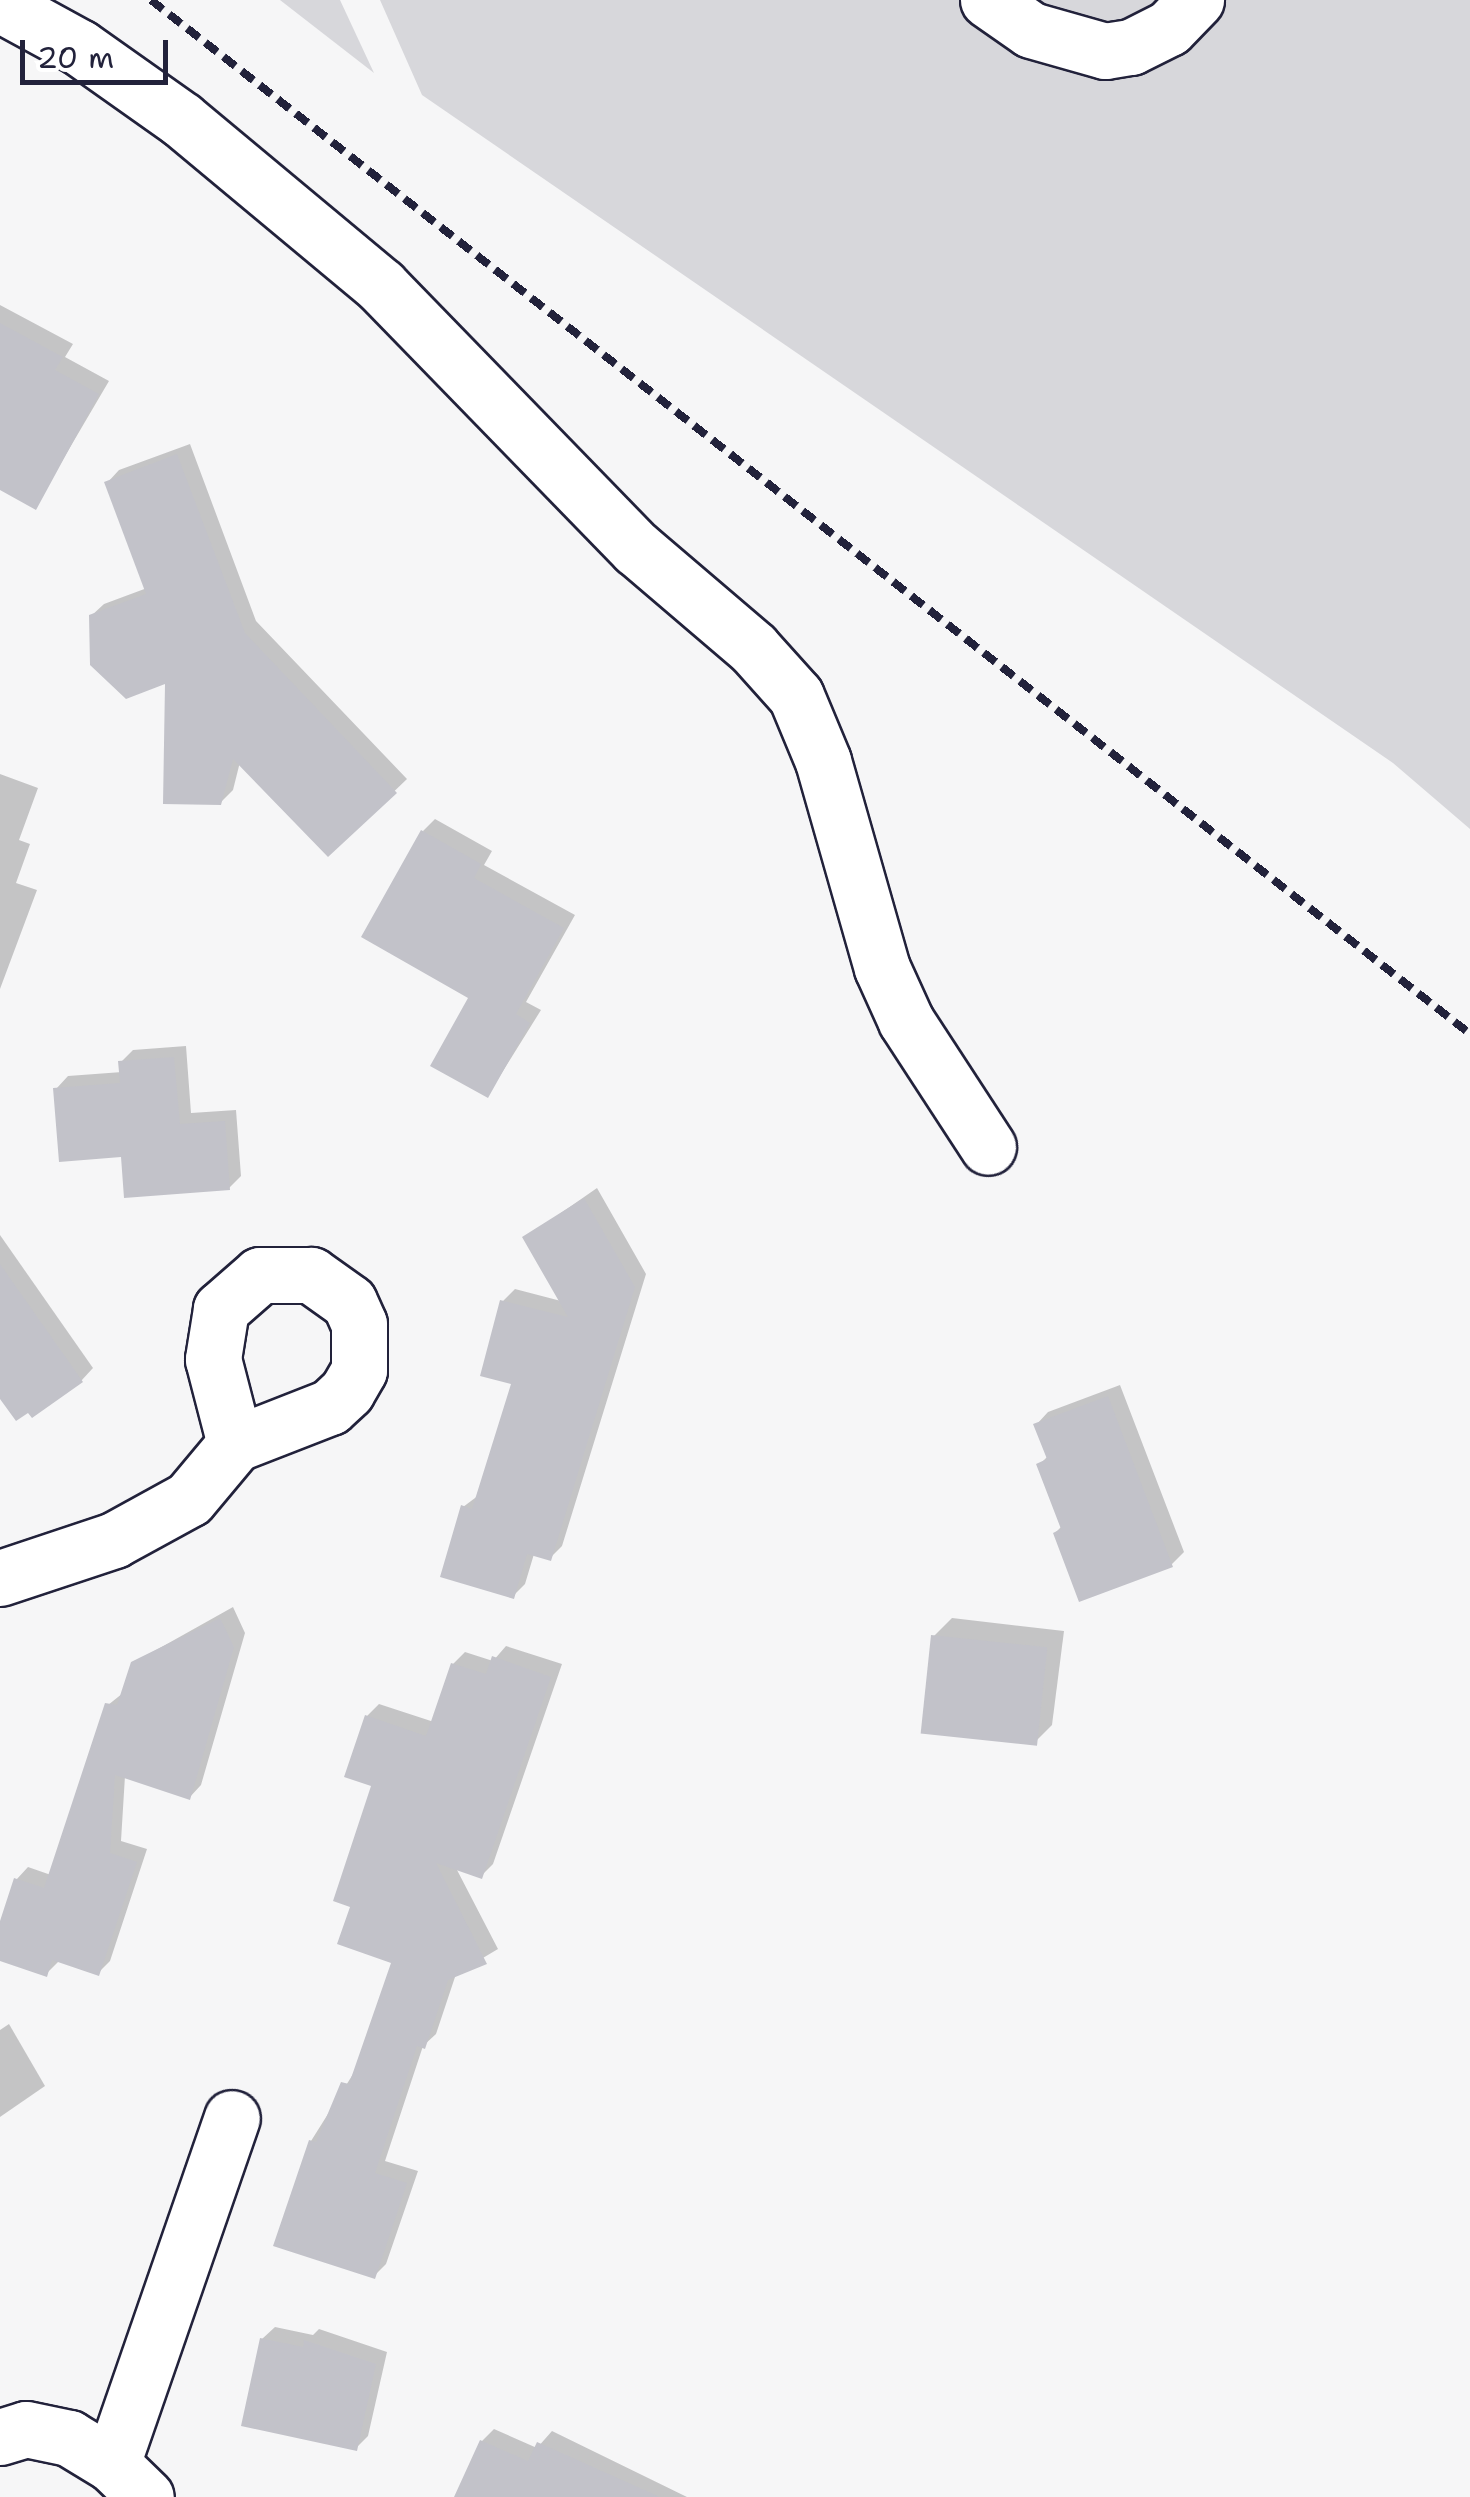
<!DOCTYPE html>
<html>
<head>
<meta charset="utf-8">
<style>
  body { margin:0 }
  #map { position:relative; width:1470px; height:2497px; overflow:hidden; background:#f6f6f7; font-family:"Shantell Sans",sans-serif }
  div>[style] { position:absolute }
  .green>* { inset:0; background:#d7d7db }
  .shadow>* { inset:0; background:#0003 }
  .building>* { inset:0; background:#c2c2c9; transform-origin:0 0 }
  .roads { filter:drop-shadow(2px 0 #22223b) drop-shadow(-2px 0 #22223b) drop-shadow(0 2px #22223b) drop-shadow(0 -2px #22223b) }
  .minor>* { height:55px; margin:-27.5px; padding:0 27.5px; transform-origin:27.5px; border-radius:27.5px; background:#fff }
  .rail>* { height:8px; margin-top:-4px; transform-origin:0; background:repeating-linear-gradient(90deg,#22223b 0 15px,transparent 0 23px) }
  span { translate:-50% -50%; white-space:nowrap; text-align:center; line-height:1.15; -webkit-text-stroke:9px #fff; paint-order:stroke }
  .scale { position:absolute; left:20px; top:40px; width:148px; height:45px; box-sizing:border-box; border:5px solid #22223b; border-top:0; padding-left:12px; font-size:30px; line-height:35px; white-space:nowrap; color:#22223b; -webkit-text-stroke:8px #fff; paint-order:stroke }
</style>
</head>
<body>
<div id="map">
  <div class="green">
    <div style="clip-path:polygon(280px 0,340px 0,374px 73px)"></div>
    <div style="clip-path:polygon(380px 0,1470px 0,1470px 829px,1393px 763px,422px 95px)"></div>
  </div>
  <div class="shadow">
    <div style="clip-path:polygon(0 305px,73px 344px,65px 357px,109px 381px,35px 507px,0 486px)"></div>
    <div style="clip-path:polygon(190px 444px,256px 621px,407px 779px,329px 854px,240px 762px,233px 790px,220px 803px,167px 681px,91px 616px,104px 604px,147px 588px,107px 483px,119px 470px)"></div>
    <div style="clip-path:polygon(0 774px,38px 788px,19px 840px,30px 844px,16px 883px,37px 890px,0 989px)"></div>
    <div style="clip-path:polygon(435px 819px,492px 851px,484px 865px,575px 915px,526px 1002px,541px 1010px,488px 1095px,471px 997px,423px 831px)"></div>
    <div style="clip-path:polygon(186px 1046px,191px 1113px,236px 1110px,241px 1176px,229px 1188px,123px 1154px,56px 1089px,68px 1076px,122px 1072px,121px 1062px,133px 1050px)"></div>
    <div style="clip-path:polygon(597px 1188px,646px 1274px,562px 1546px,550px 1558px,534px 1554px,525px 1584px,513px 1596px,463px 1507px,479px 1495px,514px 1382px,503px 1301px,515px 1289px,561px 1301px,525px 1238px)"></div>
    <div style="clip-path:polygon(0 1235px,93px 1368px,81px 1381px,0 1394px)"></div>
    <div style="clip-path:polygon(1120px 1385px,1184px 1552px,1172px 1564px,1055px 1533px,1062px 1526px,1039px 1465px,1048px 1456px,1036px 1425px,1048px 1412px)"></div>
    <div style="clip-path:polygon(233px 1607px,245px 1633px,201px 1785px,189px 1798px,125px 1776px,121px 1841px,147px 1849px,110px 1961px,98px 1973px,60px 1960px,46px 1974px,0 1959px,0 1929px,16px 1880px,28px 1867px,51px 1875px,108px 1705px,123px 1693px,133px 1663px)"></div>
    <div style="clip-path:polygon(952px 1618px,1064px 1631px,1052px 1725px,1034px 1743px,934px 1636px)"></div>
    <div style="clip-path:polygon(506px 1646px,562px 1664px,493px 1864px,481px 1876px,456px 1868px,498px 1949px,456px 1974px,436px 2034px,423px 2046px,385px 2161px,418px 2171px,386px 2264px,374px 2276px,311px 2141px,355px 2071px,394px 1961px,353px 1905px,374px 1784px,367px 1716px,379px 1704px,434px 1722px,453px 1664px,465px 1652px,493px 1661px)"></div>
    <div style="clip-path:polygon(9px 2024px,45px 2086px,0 2117px,0 2030px)"></div>
    <div style="clip-path:polygon(275px 2327px,313px 2335px,319px 2329px,387px 2352px,368px 2436px,356px 2448px,262px 2339px)"></div>
    <div style="clip-path:polygon(494px 2429px,537px 2448px,552px 2431px,687px 2497px,483px 2497px,482px 2441px)"></div>
  </div>
  <div class="building">
    <div style="clip-path:polygon(0 323px,63px 357px,55px 370px,99px 394px,36px 510px,0 490px)"></div>
    <div style="clip-path:polygon(177px 454px,245px 633px,397px 793px,328px 857px,233px 759px,221px 805px,163px 804px,165px 684px,126px 699px,90px 665px,89px 615px,146px 594px,104px 482px)"></div>
    <div style="clip-path:polygon(421px 830px,481px 864px,474px 878px,564px 928px,516px 1014px,530px 1023px,488px 1098px,430px 1066px,468px 998px,361px 937px)"></div>
    <div style="clip-path:polygon(174px 1057px,180px 1124px,225px 1121px,230px 1190px,124px 1198px,121px 1157px,59px 1162px,53px 1088px,120px 1083px,118px 1061px)"></div>
    <div style="clip-path:polygon(584px 1198px,635px 1287px,551px 1561px,527px 1554px,514px 1599px,440px 1577px,461px 1505px,472px 1509px,511px 1384px,480px 1376px,500px 1300px,568px 1317px,522px 1237px)"></div>
    <div style="clip-path:polygon(0 1264px,83px 1382px,32px 1418px,28px 1413px,16px 1421px,0 1399px)"></div>
    <div style="clip-path:polygon(1108px 1396px,1173px 1567px,1079px 1602px,1053px 1533px,1061px 1529px,1036px 1464px,1047px 1459px,1033px 1424px)"></div>
    <div style="clip-path:polygon(220px 1618px,234px 1647px,190px 1800px,115px 1775px,110px 1853px,137px 1862px,99px 1976px,52px 1960px,47px 1977px,0 1961px,0 1921px,14px 1878px,44px 1888px,105px 1703px,117px 1705px,131px 1662px)"></div>
    <div style="left:931px;top:1635px;width:117px;height:99px;rotate:6deg"></div>
    <div style="clip-path:polygon(492px 1656px,551px 1677px,482px 1879px,436px 1863px,487px 1964px,448px 1980px,425px 2049px,417px 2046px,375px 2173px,407px 2183px,375px 2279px,273px 2246px,309px 2140px,316px 2142px,341px 2082px,349px 2084px,391px 1963px,337px 1944px,350px 1907px,333px 1901px,371px 1786px,344px 1777px,365px 1715px,426px 1736px,451px 1663px,486px 1674px)"></div>
    <div style="clip-path:polygon(260px 2338px,303px 2347px,304px 2340px,376px 2364px,357px 2451px,241px 2426px)"></div>
    <div style="clip-path:polygon(480px 2440px,528px 2461px,537px 2442px,660px 2497px,454px 2497px)"></div>
  </div>
  <div class="roads">
    <div class="minor">
      <div style="left:988px;top:0;width:52px;rotate:34.9deg"></div>
      <div style="left:1031px;top:30px;width:77px;rotate:15.8deg"></div>
      <div style="left:1105px;top:51px;width:26px;rotate:-9deg"></div>
      <div style="left:1131px;top:47px;width:42px;rotate:-26.6deg"></div>
      <div style="left:1169px;top:28px;width:39px;rotate:-46deg"></div>
      <div style="left:0;top:4px;width:90px;rotate:28.6deg"></div>
      <div style="left:79px;top:47px;width:126px;rotate:35.3deg"></div>
      <div style="left:182px;top:120px;width:259px;rotate:39.8deg"></div>
      <div style="left:381px;top:286px;width:366px;rotate:45.8deg"></div>
      <div style="left:636px;top:548px;width:154px;rotate:40.5deg"></div>
      <div style="left:753px;top:648px;width:64px;rotate:48.1deg"></div>
      <div style="left:796px;top:696px;width:70px;rotate:67.4deg"></div>
      <div style="left:823px;top:761px;width:215px;rotate:74.1deg"></div>
      <div style="left:882px;top:968px;width:58px;rotate:65.6deg"></div>
      <div style="left:906px;top:1021px;width:150px;rotate:56.9deg"></div>
      <div style="left:0;top:1578px;width:120px;rotate:-18.4deg"></div>
      <div style="left:114px;top:1540px;width:85px;rotate:-28.7deg"></div>
      <div style="left:189px;top:1499px;width:72px;rotate:-50.1deg"></div>
      <div style="left:235px;top:1444px;width:102px;rotate:-21.3deg"></div>
      <div style="left:330px;top:1407px;width:23px;rotate:-43deg"></div>
      <div style="left:347px;top:1391px;width:24px;rotate:-60deg"></div>
      <div style="left:359px;top:1370px;width:46px;rotate:-90deg"></div>
      <div style="left:359px;top:1324px;width:24px;rotate:-114deg"></div>
      <div style="left:349px;top:1302px;width:47px;rotate:-144.6deg"></div>
      <div style="left:311px;top:1275px;width:51px;rotate:180deg"></div>
      <div style="left:260px;top:1275px;width:52px;rotate:138.9deg"></div>
      <div style="left:221px;top:1309px;width:51px;rotate:99.1deg"></div>
      <div style="left:213px;top:1359px;width:88px;rotate:75.5deg"></div>
      <div style="left:0;top:2437px;width:27px;rotate:-17deg"></div>
      <div style="left:26px;top:2429px;width:44px;rotate:11.8deg"></div>
      <div style="left:69px;top:2438px;width:50px;rotate:31.2deg"></div>
      <div style="left:112px;top:2464px;width:47px;rotate:44.1deg"></div>
      <div style="left:112px;top:2464px;width:366px;rotate:-70.9deg"></div>
    </div>
  </div>
  <div class="rail">
    <div style="left:151px;top:0;width:1676px;rotate:38.09deg"></div>
  </div>
  <div class="scale">20 m</div>
</div>
</body>
</html>
